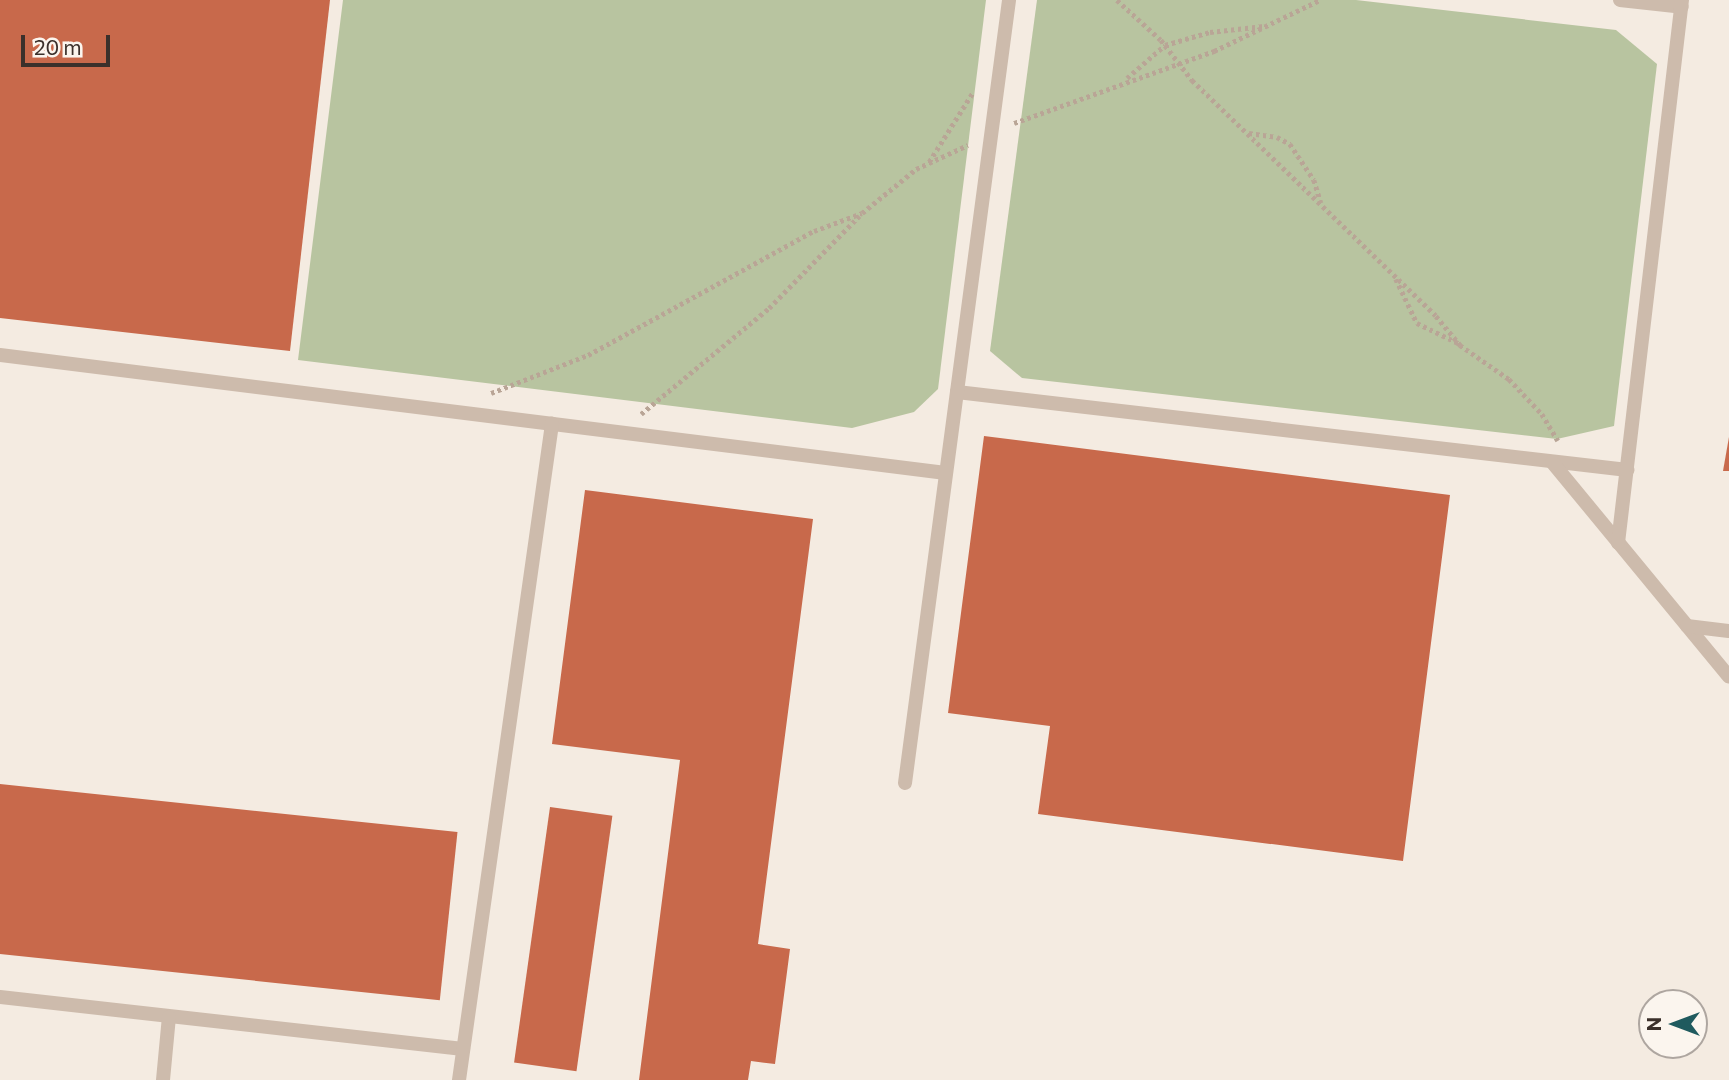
<!DOCTYPE html>
<html>
<head>
<meta charset="utf-8">
<style>
  body { margin:0 }
  #map { position:relative; width:1729px; height:1080px; overflow:hidden; background:#f4ebe1; font-family:Commissioner,sans-serif }
  div>[style] { position:absolute }
  .green>* { inset:0; background:#b8c4a0 }
  .building>* { inset:0; background:#c8694b; transform-origin:0 0 }
  .path>* { height:4.5px; margin-top:-2.25px; transform-origin:0; background:repeating-linear-gradient(90deg,#b9a596 0 3.5px,transparent 0 7px) }
  .service>* { height:14px; margin:-7px; padding:0 7px; transform-origin:7px; border-radius:7px; background:#cdbbac }
  span { translate:-50% -50%; white-space:nowrap; text-align:center; line-height:1.15; -webkit-text-stroke:6px #fbf5ee; paint-order:stroke }
  .north { position:absolute; left:1638px; top:989px; width:70px; height:70px; box-sizing:border-box; background:#fbf5ee; border:2px solid #aea6a0; border-radius:50%; rotate:270deg; font-size:19px; font-weight:700; line-height:28px; text-align:center; color:#3b302b }
  .north::after { content:''; display:block; margin:auto; width:24px; height:32px; background:#1f5a5e; clip-path:polygon(50% 0,100% 100%,50% 72%,0 100%) }
  .scale { position:absolute; left:21px; top:35px; width:89px; height:32px; box-sizing:border-box; border:4px solid #3b302b; border-top:0; padding-left:9px; font-size:21px; line-height:24px; white-space:nowrap; color:#3b302b; -webkit-text-stroke:5px #fbf5ee; paint-order:stroke }
</style>
</head>
<body>
<div id="map">
  <div class="green">
    <div style="clip-path:polygon(343px 0,986px 0,938px 389px,914px 412px,852px 428px,298px 360px)"></div>
    <div style="clip-path:polygon(1037px 0,1356px 0,1616px 30px,1657px 64px,1614px 426px,1557px 439px,1022px 378px,990px 351px)"></div>
  </div>
  <div class="building">
    <div style="clip-path:polygon(0 0,330px 0,290px 351px,0 318px)"></div>
    <div style="clip-path:polygon(984px 436px,1450px 495px,1403px 861px,1038px 814px,1050px 726px,948px 713px)"></div>
    <div style="clip-path:polygon(1729px 437px,1729px 471px,1723px 471px)"></div>
    <div style="clip-path:polygon(585px 490px,813px 519px,758px 944px,790px 949px,775px 1064px,751px 1061px,748px 1080px,639px 1080px,680px 760px,552px 744px)"></div>
    <div style="left:0;top:784px;width:460px;height:169px;rotate:6deg"></div>
    <div style="left:550px;top:807px;width:63px;height:258px;rotate:8deg"></div>
  </div>
  <div class="path">
    <div style="left:1117px;top:0;width:59px;rotate:42.3deg"></div>
    <div style="left:1161px;top:40px;width:51px;rotate:52.2deg"></div>
    <div style="left:1192px;top:80px;width:339px;rotate:44deg"></div>
    <div style="left:1436px;top:316px;width:38px;rotate:50deg"></div>
    <div style="left:1460px;top:345px;width:60px;rotate:34.8deg"></div>
    <div style="left:1509px;top:379px;width:48px;rotate:46.7deg"></div>
    <div style="left:1542px;top:414px;width:31px;rotate:59deg"></div>
    <div style="left:1127px;top:78px;width:50px;rotate:-41deg"></div>
    <div style="left:1165px;top:45px;width:47px;rotate:-16.1deg"></div>
    <div style="left:1210px;top:32px;width:54px;rotate:-6.3deg"></div>
    <div style="left:1014px;top:123px;width:213px;rotate:-19.8deg"></div>
    <div style="left:1214px;top:51px;width:118px;rotate:-25.7deg"></div>
    <div style="left:1249px;top:133px;width:28px;rotate:8deg"></div>
    <div style="left:1277px;top:137px;width:15px;rotate:28deg"></div>
    <div style="left:1290px;top:144px;width:43px;rotate:56.3deg"></div>
    <div style="left:1314px;top:180px;width:24px;rotate:73deg"></div>
    <div style="left:929px;top:162px;width:83px;rotate:-57.8deg"></div>
    <div style="left:1396px;top:279px;width:49px;rotate:64.5deg"></div>
    <div style="left:1417px;top:323px;width:48px;rotate:26deg"></div>
    <div style="left:491px;top:393px;width:104px;rotate:-21.4deg"></div>
    <div style="left:588px;top:355px;width:258px;rotate:-28.8deg"></div>
    <div style="left:814px;top:231px;width:51px;rotate:-20.6deg"></div>
    <div style="left:862px;top:213px;width:70px;rotate:-39.2deg"></div>
    <div style="left:916px;top:169px;width:57px;rotate:-24.8deg"></div>
    <div style="left:641px;top:414px;width:166px;rotate:-39.6deg"></div>
    <div style="left:769px;top:308px;width:129px;rotate:-45.6deg"></div>
  </div>
  <div class="service">
    <div style="left:1620px;top:0;width:62px;rotate:6.4deg"></div>
    <div style="left:0;top:355px;width:953px;rotate:7.11deg"></div>
    <div style="left:957px;top:392px;width:675px;rotate:6.64deg"></div>
    <div style="left:1552px;top:462px;width:278px;rotate:50.5deg"></div>
    <div style="left:1618px;top:543px;width:547px;rotate:-83.28deg"></div>
    <div style="left:1687px;top:626px;width:42px;rotate:6.8deg"></div>
    <div style="left:905px;top:783px;width:790px;rotate:-82.43deg"></div>
    <div style="left:0;top:997px;width:466px;rotate:6.4deg"></div>
    <div style="left:163px;top:1080px;width:63px;rotate:-84.6deg"></div>
    <div style="left:459px;top:1080px;width:663px;rotate:-81.93deg"></div>
  </div>
  <div class="north">N</div>
  <div class="scale">20 m</div>
</div>
</body>
</html>
